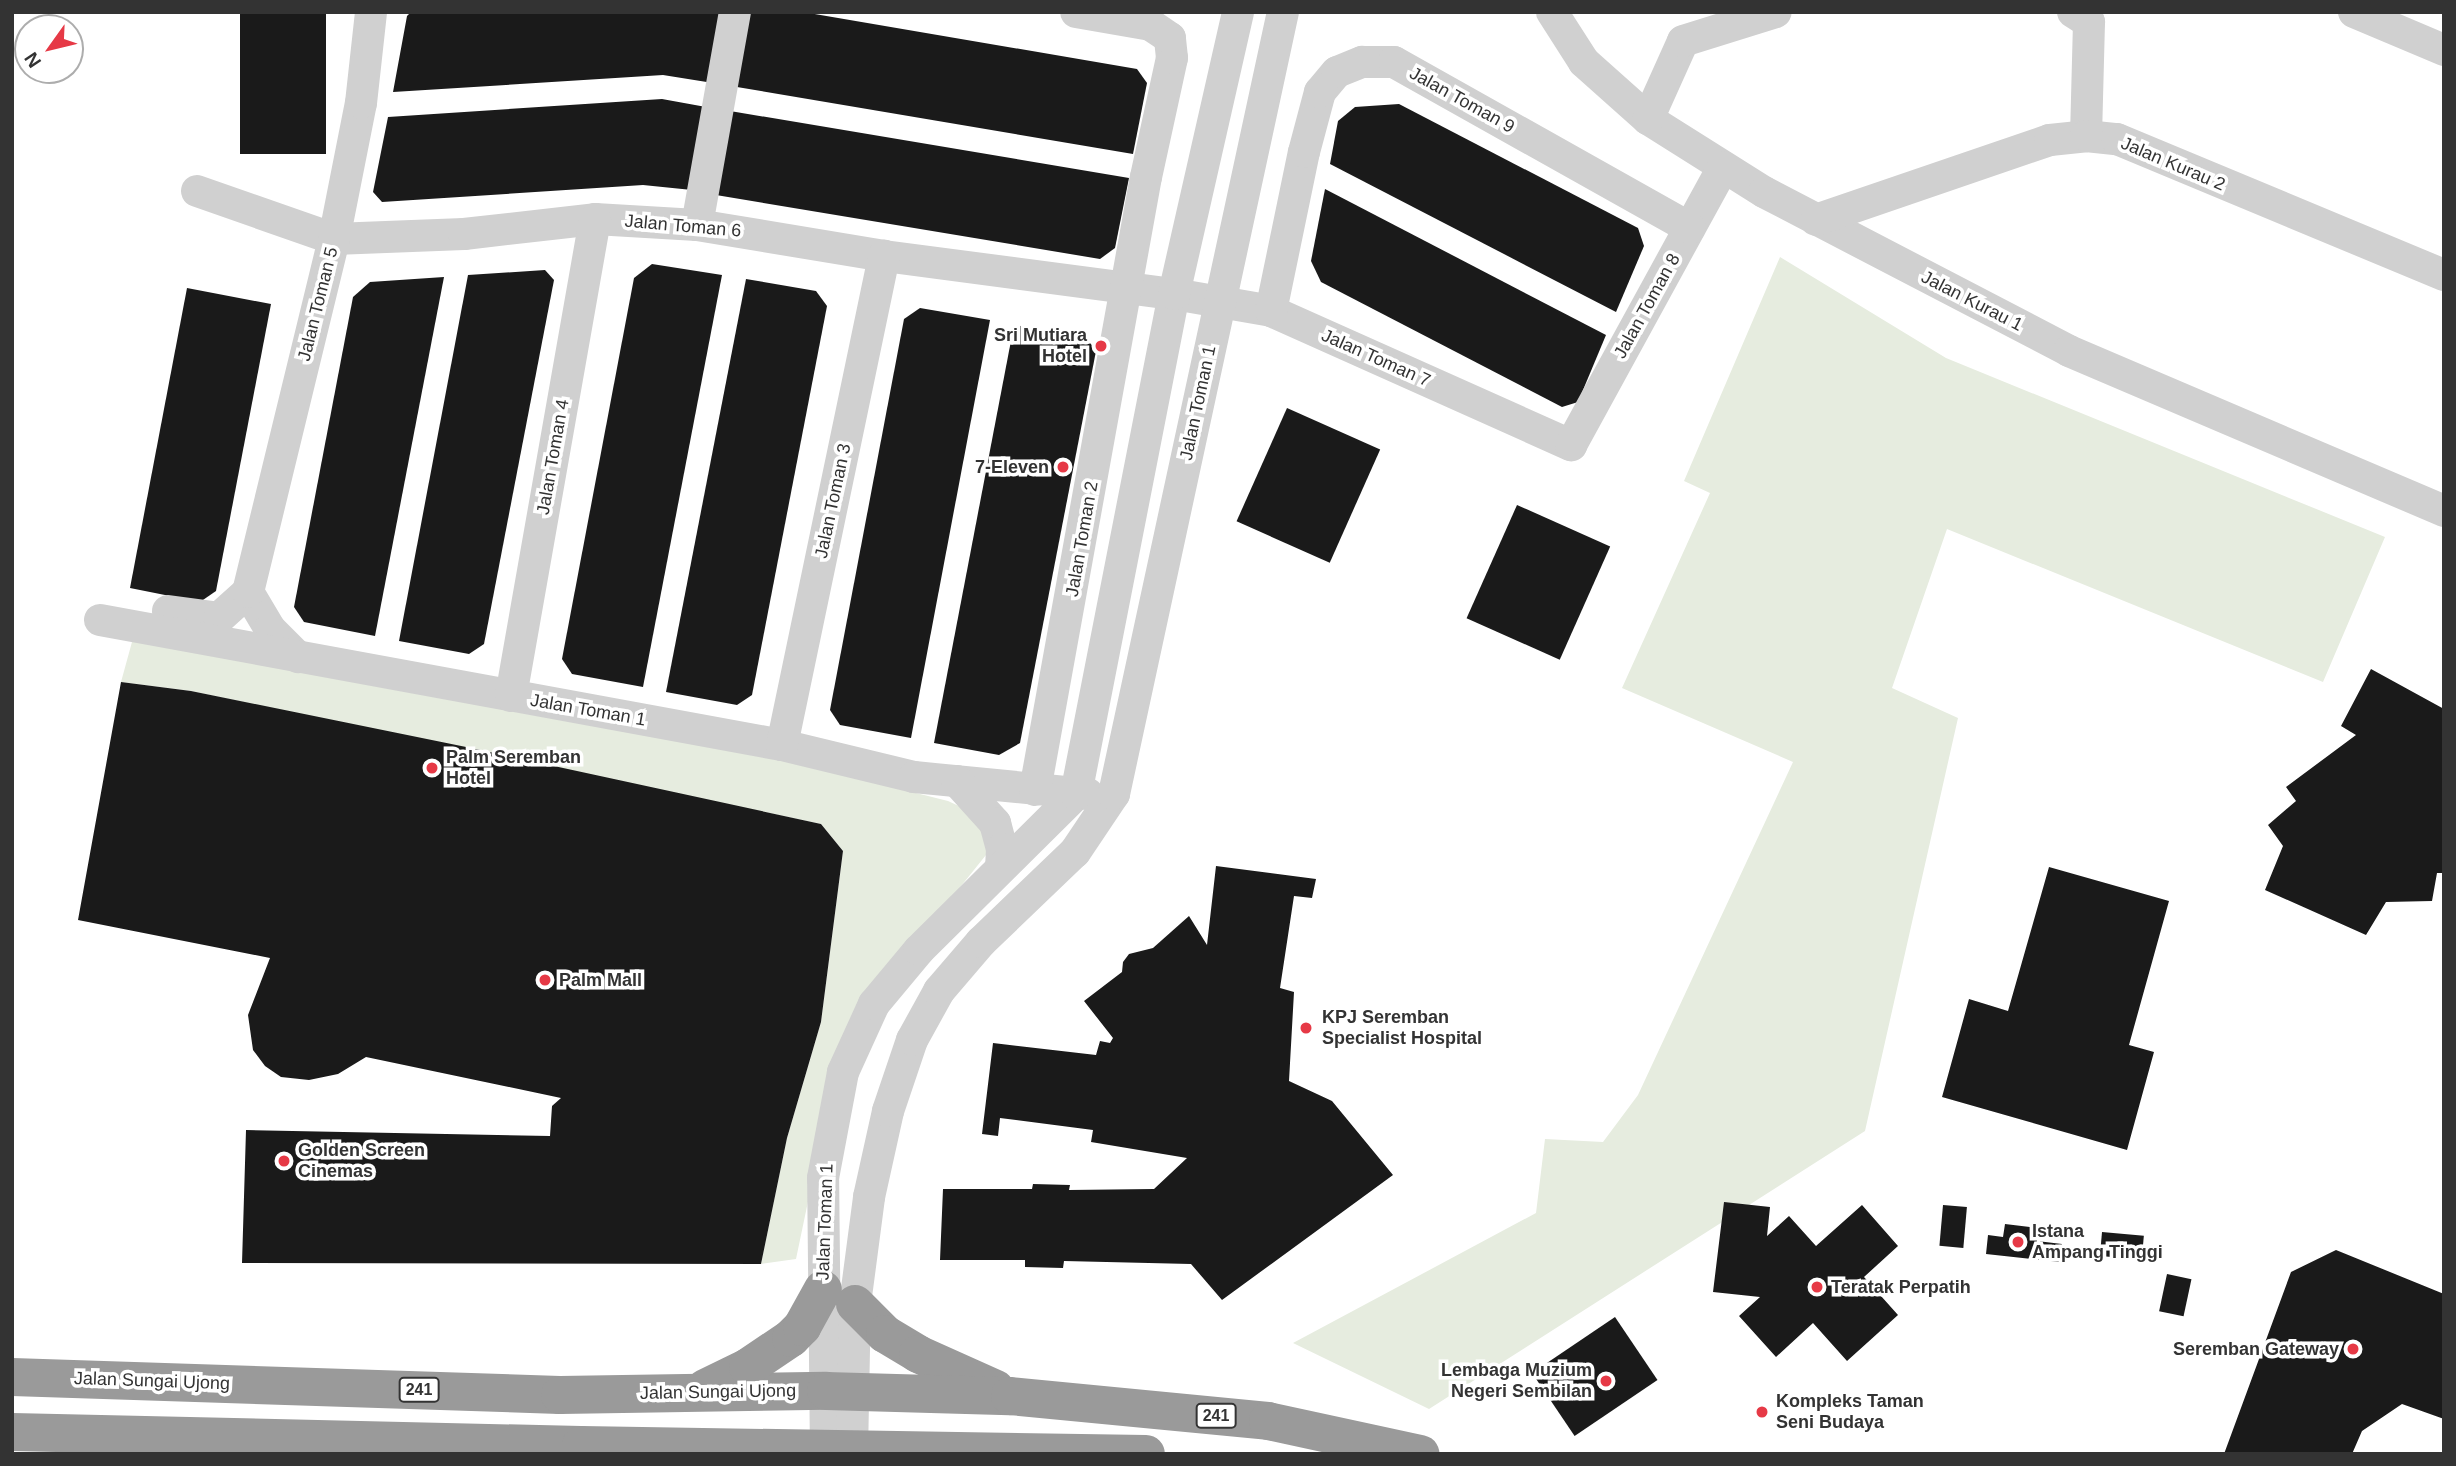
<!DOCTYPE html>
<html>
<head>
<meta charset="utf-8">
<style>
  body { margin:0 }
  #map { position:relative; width:2456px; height:1466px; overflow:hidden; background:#fff; font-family:Arial,sans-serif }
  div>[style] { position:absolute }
  .green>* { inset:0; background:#e6ecdf }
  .building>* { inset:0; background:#1a1a1a; transform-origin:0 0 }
  .minor>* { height:32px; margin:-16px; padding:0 16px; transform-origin:16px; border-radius:16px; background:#d0d0d0 }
  .highway>* { height:38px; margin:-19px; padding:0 19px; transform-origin:19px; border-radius:19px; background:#9a9a9a }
  .dots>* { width:19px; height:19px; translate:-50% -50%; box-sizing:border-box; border:4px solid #fff; border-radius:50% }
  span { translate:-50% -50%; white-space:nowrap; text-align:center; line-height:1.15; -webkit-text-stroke:7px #fff; paint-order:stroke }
  .shield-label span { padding:2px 5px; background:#fff; border:2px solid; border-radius:5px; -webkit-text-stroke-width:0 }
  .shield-label { font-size:16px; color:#333; font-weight:700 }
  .street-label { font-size:18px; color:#333 }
  .poi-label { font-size:18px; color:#333; font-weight:700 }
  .right { translate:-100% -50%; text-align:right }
  .left { translate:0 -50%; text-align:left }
  .frame { position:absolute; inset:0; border:14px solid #333; pointer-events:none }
  .north { position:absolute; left:14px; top:14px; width:70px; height:70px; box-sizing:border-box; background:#fff; border:2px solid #adadad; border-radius:50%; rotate:236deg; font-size:19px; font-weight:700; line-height:28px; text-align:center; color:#333 }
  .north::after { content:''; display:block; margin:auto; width:24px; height:32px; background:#e63946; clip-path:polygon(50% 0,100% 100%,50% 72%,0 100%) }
</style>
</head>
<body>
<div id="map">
  <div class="green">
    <div style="clip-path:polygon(1780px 257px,1946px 358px,2385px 537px,2323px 682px,1947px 529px,1892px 688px,1958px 718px,1865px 1131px,1429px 1409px,1293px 1343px,1536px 1213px,1545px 1139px,1603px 1142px,1638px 1095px,1793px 762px,1622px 688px,1710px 493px,1684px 481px)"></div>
    <div style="clip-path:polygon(135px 631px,645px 725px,948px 801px,974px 813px,990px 850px,945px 906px,834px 1077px,796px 1259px,761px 1264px,787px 1138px,821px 1022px,843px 851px,821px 824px,191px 691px,121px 682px)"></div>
  </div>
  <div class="building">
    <div style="left:240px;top:12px;width:86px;height:142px"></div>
    <div style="clip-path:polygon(411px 12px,725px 12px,713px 83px,663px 75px,393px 92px,407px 16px)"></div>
    <div style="clip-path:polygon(749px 12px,803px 12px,1137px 69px,1147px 83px,1133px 154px,737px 87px)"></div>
    <div style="clip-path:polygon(662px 99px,706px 107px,692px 190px,643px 185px,382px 202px,373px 192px,388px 117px)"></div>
    <div style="clip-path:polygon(1399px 104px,1638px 228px,1644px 246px,1616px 312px,1330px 164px,1338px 121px,1355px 107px)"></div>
    <div style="clip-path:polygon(730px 111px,1129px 178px,1115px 248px,1100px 259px,716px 195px)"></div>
    <div style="clip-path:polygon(1325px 189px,1606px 335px,1578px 402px,1562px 407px,1321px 282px,1311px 261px)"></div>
    <div style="clip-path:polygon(652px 264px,722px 275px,643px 687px,572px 674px,562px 659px,634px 278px)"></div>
    <div style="clip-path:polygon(545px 270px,554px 280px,484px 644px,469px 654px,399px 641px,468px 275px)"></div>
    <div style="clip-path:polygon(444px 277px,375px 636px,304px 622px,294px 607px,353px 297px,370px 282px)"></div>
    <div style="clip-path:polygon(746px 279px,816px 291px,827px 306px,752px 695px,737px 705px,666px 692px)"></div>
    <div style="clip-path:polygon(187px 288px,271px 304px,216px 591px,200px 602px,130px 588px)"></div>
    <div style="clip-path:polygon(920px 308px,990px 320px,911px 738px,840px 725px,830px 710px,904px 319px)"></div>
    <div style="clip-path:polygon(1014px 325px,1085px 336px,1096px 351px,1020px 743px,999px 755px,934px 743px)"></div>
    <div style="left:1287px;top:408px;width:102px;height:124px;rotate:24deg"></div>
    <div style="left:1517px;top:505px;width:102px;height:124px;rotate:24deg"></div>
    <div style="clip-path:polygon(2371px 669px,2444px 709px,2444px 873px,2437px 873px,2432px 901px,2386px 902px,2366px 935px,2265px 890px,2283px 846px,2268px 825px,2296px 801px,2286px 787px,2356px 735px,2341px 726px)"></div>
    <div style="clip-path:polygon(121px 682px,191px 691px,471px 748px,821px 824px,843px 851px,821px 1022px,787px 1138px,761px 1264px,242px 1263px,246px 1130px,550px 1136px,552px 1106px,561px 1098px,366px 1057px,338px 1074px,309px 1080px,281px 1077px,265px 1066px,253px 1050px,248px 1015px,270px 958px,78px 920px)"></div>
    <div style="clip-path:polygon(1216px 866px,1316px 879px,1312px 898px,1294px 896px,1280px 988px,1294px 992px,1289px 1081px,1332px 1101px,1393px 1175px,1222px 1300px,1191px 1264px,1064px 1261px,1063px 1268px,1025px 1267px,1025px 1260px,940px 1260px,943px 1189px,1032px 1189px,1033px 1184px,1070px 1185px,1069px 1190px,1154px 1189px,1187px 1158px,1091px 1142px,1093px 1130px,1000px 1118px,998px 1136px,982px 1134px,993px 1043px,1096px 1055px,1100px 1041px,1110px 1043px,1113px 1038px,1084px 1001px,1122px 972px,1123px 962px,1129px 954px,1153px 948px,1189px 916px,1207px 945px)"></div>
    <div style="clip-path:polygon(2049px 867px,2169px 901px,2129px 1045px,2154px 1052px,2127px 1150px,1942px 1097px,1969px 999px,2008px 1011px)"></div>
    <div style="clip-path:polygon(1724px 1202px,1770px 1207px,1767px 1236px,1789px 1216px,1816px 1246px,1862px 1205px,1898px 1246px,1864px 1277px,1898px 1315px,1847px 1361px,1813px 1323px,1776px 1357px,1739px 1316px,1760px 1297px,1713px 1292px)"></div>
    <div style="left:1943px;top:1205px;width:24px;height:41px;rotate:5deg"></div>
    <div style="clip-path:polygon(2005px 1224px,2038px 1228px,2037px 1241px,2062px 1244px,2060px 1262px,1986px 1254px,1988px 1235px,2003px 1237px)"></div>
    <div style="left:2102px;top:1232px;width:42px;height:24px;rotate:5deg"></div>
    <div style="clip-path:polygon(2336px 1250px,2444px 1294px,2444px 1419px,2402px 1404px,2362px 1431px,2352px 1454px,2224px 1454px,2291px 1272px)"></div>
    <div style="left:2167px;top:1274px;width:25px;height:38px;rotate:12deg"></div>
    <div style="left:1615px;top:1317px;width:76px;height:100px;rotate:56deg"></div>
  </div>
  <div class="minor">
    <div style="left:1552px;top:12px;width:59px;rotate:57.4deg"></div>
    <div style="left:1584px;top:62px;width:86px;rotate:41.7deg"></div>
    <div style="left:1648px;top:119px;width:137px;rotate:32.2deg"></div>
    <div style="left:1764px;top:192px;width:344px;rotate:27.5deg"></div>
    <div style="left:2069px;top:351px;width:408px;rotate:23.1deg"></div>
    <div style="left:2073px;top:12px;width:19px;rotate:32deg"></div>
    <div style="left:2089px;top:22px;width:114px;rotate:91.5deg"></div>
    <div style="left:2354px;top:12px;width:98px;rotate:22.9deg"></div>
    <div style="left:1648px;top:119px;width:85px;rotate:-65.8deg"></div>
    <div style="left:1683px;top:41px;width:97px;rotate:-17.3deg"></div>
    <div style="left:197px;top:191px;width:145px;rotate:19.3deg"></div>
    <div style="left:334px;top:239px;width:130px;rotate:-2.2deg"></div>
    <div style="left:464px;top:234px;width:132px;rotate:-6.5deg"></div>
    <div style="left:595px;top:219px;width:102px;rotate:3.4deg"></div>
    <div style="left:697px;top:225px;width:190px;rotate:9.4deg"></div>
    <div style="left:884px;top:256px;width:292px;rotate:7.5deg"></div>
    <div style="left:1174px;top:294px;width:98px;rotate:9.9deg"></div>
    <div style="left:1271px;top:311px;width:329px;rotate:24.1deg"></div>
    <div style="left:1571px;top:445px;width:317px;rotate:-61.3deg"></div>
    <div style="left:1816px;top:220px;width:247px;rotate:-18.9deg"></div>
    <div style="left:2050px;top:140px;width:36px;rotate:-6deg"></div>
    <div style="left:2086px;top:136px;width:31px;rotate:6deg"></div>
    <div style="left:2117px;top:139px;width:354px;rotate:22.6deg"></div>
    <div style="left:697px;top:225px;width:216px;rotate:-79.9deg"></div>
    <div style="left:1271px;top:311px;width:162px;rotate:-78.3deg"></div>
    <div style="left:1304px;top:152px;width:62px;rotate:-75.1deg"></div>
    <div style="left:1320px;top:92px;width:26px;rotate:-50deg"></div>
    <div style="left:1337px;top:72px;width:27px;rotate:-22deg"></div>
    <div style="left:1362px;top:62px;width:32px"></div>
    <div style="left:1394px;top:62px;width:339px;rotate:29.3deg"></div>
    <div style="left:248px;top:592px;width:43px;rotate:59.3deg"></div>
    <div style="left:270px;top:629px;width:40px;rotate:45deg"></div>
    <div style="left:168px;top:611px;width:51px;rotate:7.8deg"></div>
    <div style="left:219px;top:618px;width:39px;rotate:-42deg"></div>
    <div style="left:248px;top:592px;width:363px;rotate:-76.3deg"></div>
    <div style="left:334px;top:239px;width:139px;rotate:-78.8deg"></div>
    <div style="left:361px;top:103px;width:92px;rotate:-83.7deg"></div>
    <div style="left:100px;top:620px;width:693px;rotate:10.39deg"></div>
    <div style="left:782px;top:745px;width:136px;rotate:13.6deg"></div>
    <div style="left:914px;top:777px;width:175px;rotate:5.6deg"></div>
    <div style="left:511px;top:696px;width:484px;rotate:-80deg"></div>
    <div style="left:782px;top:745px;width:500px;rotate:-78.2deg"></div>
    <div style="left:957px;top:781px;width:57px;rotate:47.9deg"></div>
    <div style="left:995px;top:823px;width:27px;rotate:75deg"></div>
    <div style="left:1002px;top:849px;width:17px;rotate:93deg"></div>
    <div style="left:1035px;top:790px;width:623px;rotate:-79.74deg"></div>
    <div style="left:1146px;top:177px;width:122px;rotate:-77.7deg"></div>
    <div style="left:1172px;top:58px;width:20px;rotate:-96deg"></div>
    <div style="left:1170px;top:38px;width:23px;rotate:-146deg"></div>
    <div style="left:1151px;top:25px;width:76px;rotate:-170.2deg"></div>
    <div style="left:826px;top:1454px;width:276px;rotate:-90.6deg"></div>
    <div style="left:823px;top:1178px;width:108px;rotate:-79.3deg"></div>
    <div style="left:843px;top:1072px;width:75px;rotate:-65.5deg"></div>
    <div style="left:874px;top:1004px;width:70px;rotate:-50.2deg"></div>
    <div style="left:919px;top:950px;width:221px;rotate:-44.8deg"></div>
    <div style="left:1076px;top:794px;width:510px;rotate:-78.91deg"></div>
    <div style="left:1174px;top:294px;width:289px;rotate:-77.2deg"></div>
    <div style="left:852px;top:1454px;width:150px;rotate:-88.9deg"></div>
    <div style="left:855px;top:1304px;width:108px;rotate:-82.5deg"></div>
    <div style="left:869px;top:1197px;width:88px;rotate:-77.5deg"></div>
    <div style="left:888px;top:1111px;width:75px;rotate:-71.3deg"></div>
    <div style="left:912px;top:1040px;width:56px;rotate:-61.1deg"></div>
    <div style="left:939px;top:991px;width:65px;rotate:-49.4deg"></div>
    <div style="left:981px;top:942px;width:130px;rotate:-43.8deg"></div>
    <div style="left:1075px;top:852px;width:70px;rotate:-56.1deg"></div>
    <div style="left:1114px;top:794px;width:800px;rotate:-77.81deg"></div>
  </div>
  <div class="highway">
    <div style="left:855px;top:1304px;width:42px;rotate:45deg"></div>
    <div style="left:885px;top:1334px;width:39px;rotate:31deg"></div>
    <div style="left:918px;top:1354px;width:85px;rotate:24.2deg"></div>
    <div style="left:12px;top:1377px;width:548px;rotate:1.88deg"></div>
    <div style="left:560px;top:1395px;width:266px;rotate:-0.9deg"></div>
    <div style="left:826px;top:1391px;width:184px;rotate:1.6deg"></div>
    <div style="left:1010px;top:1396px;width:259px;rotate:5.5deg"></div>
    <div style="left:1268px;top:1421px;width:156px;rotate:12.2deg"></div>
    <div style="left:705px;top:1388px;width:48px;rotate:-26deg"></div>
    <div style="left:748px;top:1367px;width:52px;rotate:-34deg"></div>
    <div style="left:791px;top:1338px;width:16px;rotate:-45deg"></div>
    <div style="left:802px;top:1327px;width:43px;rotate:-61.1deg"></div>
    <div style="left:12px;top:1432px;width:569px;rotate:1.31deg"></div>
    <div style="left:581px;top:1445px;width:565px;rotate:0.91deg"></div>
  </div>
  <div class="dots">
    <div style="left:1101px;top:346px;background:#e63946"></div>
    <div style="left:1063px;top:467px;background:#e63946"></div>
    <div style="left:432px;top:768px;background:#e63946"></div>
    <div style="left:545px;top:980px;background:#e63946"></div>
    <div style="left:1306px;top:1028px;background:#e63946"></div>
    <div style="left:284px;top:1161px;background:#e63946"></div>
    <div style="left:2018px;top:1242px;background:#e63946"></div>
    <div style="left:1817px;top:1287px;background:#e63946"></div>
    <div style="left:2353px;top:1349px;background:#e63946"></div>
    <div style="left:1606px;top:1381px;background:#e63946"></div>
    <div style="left:1762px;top:1412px;background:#e63946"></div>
  </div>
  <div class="shield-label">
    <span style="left:419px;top:1390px">241</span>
    <span style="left:1216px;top:1416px">241</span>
  </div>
  <div class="street-label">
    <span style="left:1462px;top:100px;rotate:29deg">Jalan Toman 9</span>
    <span style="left:2173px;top:164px;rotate:23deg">Jalan Kurau 2</span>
    <span style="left:683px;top:226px;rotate:5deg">Jalan Toman 6</span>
    <span style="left:1972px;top:301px;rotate:27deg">Jalan Kurau 1</span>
    <span style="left:318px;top:304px;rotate:-76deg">Jalan Toman 5</span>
    <span style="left:1647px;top:306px;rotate:-61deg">Jalan Toman 8</span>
    <span style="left:1376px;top:358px;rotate:24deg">Jalan Toman 7</span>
    <span style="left:1198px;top:403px;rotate:-78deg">Jalan Toman 1</span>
    <span style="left:553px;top:457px;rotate:-80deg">Jalan Toman 4</span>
    <span style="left:833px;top:501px;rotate:-78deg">Jalan Toman 3</span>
    <span style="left:1082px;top:539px;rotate:-80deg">Jalan Toman 2</span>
    <span style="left:588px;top:710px;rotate:10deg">Jalan Toman 1</span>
    <span style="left:825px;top:1222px;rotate:-88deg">Jalan Toman 1</span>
    <span style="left:152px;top:1381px;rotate:2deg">Jalan Sungai Ujong</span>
    <span style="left:718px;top:1392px;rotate:-1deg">Jalan Sungai Ujong</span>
  </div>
  <div class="poi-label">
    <span class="right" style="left:1087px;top:346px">Sri Mutiara<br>Hotel</span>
    <span class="right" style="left:1049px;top:467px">7-Eleven</span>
    <span class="left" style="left:446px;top:768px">Palm Seremban<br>Hotel</span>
    <span class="left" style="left:559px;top:980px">Palm Mall</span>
    <span class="left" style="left:1322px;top:1028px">KPJ Seremban<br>Specialist Hospital</span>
    <span class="left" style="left:298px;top:1161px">Golden Screen<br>Cinemas</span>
    <span class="left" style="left:2032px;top:1242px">Istana<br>Ampang Tinggi</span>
    <span class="left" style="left:1831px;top:1287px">Teratak Perpatih</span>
    <span class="right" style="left:2339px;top:1349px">Seremban Gateway</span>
    <span class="right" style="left:1592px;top:1381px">Lembaga Muzium<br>Negeri Sembilan</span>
    <span class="left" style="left:1776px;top:1412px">Kompleks Taman<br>Seni Budaya</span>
  </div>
  <div class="frame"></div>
  <div class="north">N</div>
</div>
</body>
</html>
